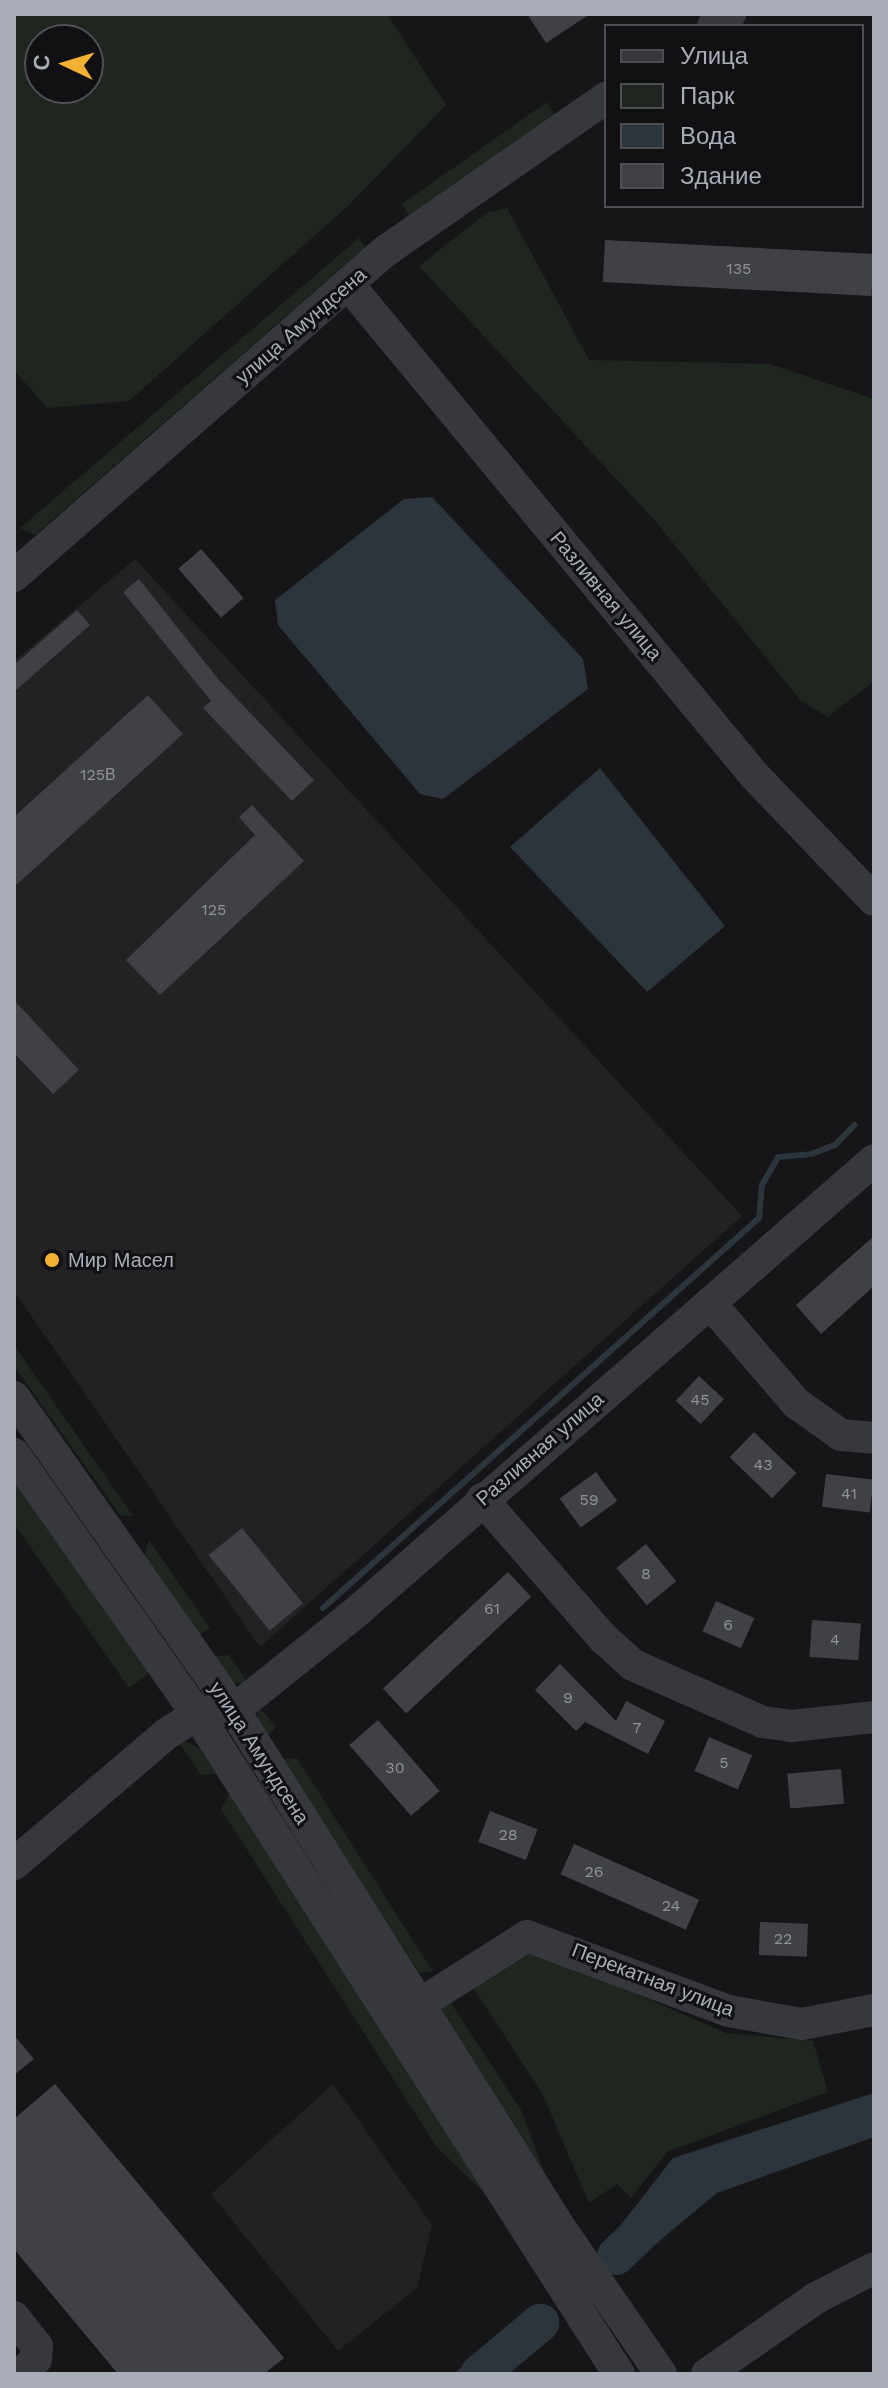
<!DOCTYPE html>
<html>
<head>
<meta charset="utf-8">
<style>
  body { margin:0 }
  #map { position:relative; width:888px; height:2388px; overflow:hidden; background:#161618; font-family:"Work Sans",sans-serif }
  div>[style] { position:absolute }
  .built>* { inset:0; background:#222225 }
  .green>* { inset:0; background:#1e261f; transform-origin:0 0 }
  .water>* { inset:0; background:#2c353c }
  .stream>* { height:6px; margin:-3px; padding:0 3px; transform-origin:3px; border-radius:3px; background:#2c353c }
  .river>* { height:38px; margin:-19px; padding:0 19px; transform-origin:19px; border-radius:19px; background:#2c353c }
  .building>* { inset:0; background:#404145; transform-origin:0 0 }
  .minor>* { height:32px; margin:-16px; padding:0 16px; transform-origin:16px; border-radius:16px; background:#37383d }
  .dots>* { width:22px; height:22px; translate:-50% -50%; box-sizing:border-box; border:4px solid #111113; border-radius:50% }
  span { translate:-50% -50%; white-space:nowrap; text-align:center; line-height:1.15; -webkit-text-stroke:6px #111113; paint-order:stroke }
  .number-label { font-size:16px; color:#8e929b }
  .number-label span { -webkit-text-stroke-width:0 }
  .street-label { font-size:20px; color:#a8adb8 }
  .poi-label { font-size:20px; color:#a8adb8 }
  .left { translate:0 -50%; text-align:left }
  .frame { position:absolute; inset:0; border:16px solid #a8adb8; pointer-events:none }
  .legend { position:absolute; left:604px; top:24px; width:260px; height:184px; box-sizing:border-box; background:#111113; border:2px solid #4d4f55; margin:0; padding:10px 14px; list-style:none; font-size:24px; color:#a8adb8 }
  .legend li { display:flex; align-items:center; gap:16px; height:40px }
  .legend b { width:40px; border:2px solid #4d4f55 }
  .north { position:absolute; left:24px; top:24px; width:80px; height:80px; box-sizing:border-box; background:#111113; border:2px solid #4d4f55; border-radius:50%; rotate:274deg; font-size:22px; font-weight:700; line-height:32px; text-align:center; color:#a8adb8 }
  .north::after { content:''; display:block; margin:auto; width:28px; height:36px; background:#f2b134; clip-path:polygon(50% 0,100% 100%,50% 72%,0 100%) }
</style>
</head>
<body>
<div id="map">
  <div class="built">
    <div style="clip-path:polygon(135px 559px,742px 1216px,260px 1647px,14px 1291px,14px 661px)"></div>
    <div style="clip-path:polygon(333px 2084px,432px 2225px,417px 2288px,338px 2351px,211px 2194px)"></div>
  </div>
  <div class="green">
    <div style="clip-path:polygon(evenodd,14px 14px,387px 14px,446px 105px,349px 205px,129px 401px,47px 408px,14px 370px,14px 14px,88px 40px,88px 88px,40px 88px,40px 40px,88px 40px)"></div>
    <div style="clip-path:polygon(547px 102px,555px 115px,409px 215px,402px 204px)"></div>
    <div style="clip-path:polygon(507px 208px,589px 360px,770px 364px,874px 399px,874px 681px,828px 717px,800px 700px,657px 523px,419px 266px,488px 212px)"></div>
    <div style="clip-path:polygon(359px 238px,365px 247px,35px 535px,20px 528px)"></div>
    <div style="clip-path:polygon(14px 1345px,133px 1516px,120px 1515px,14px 1366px)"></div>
    <div style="left:14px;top:1480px;width:236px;height:25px;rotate:55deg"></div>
    <div style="clip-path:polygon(149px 1540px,210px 1628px,200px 1635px,144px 1556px)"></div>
    <div style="clip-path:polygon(228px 1655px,245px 1678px,244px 1684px,231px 1682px,214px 1656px)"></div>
    <div style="clip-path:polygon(259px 1707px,276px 1727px,267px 1736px,257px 1720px)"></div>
    <div style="clip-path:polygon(185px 1741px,199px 1748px,216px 1774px,201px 1775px,180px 1744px)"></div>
    <div style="clip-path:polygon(297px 1758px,433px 1972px,419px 1972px,280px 1759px)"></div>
    <div style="clip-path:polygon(230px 1793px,487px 2196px,436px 2146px,221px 1809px)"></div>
    <div style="clip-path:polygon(531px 1948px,726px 2033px,813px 2041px,828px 2092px,667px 2152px,631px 2198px,617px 2184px,589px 2203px,543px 2095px,469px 1981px)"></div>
    <div style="clip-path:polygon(447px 1997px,521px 2110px,544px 2172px,442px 2010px)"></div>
  </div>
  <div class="water">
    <div style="clip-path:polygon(432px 497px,583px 659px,588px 689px,443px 799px,420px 794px,278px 625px,275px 600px,404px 499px)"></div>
    <div style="clip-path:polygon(600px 768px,725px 926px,647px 992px,510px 847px)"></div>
    <div style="clip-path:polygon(874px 2093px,874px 2137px,717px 2193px,635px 2261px,613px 2235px,673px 2158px)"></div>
    <div style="clip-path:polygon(529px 2315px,541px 2333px,495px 2374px,453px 2374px)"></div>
  </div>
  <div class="stream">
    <div style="left:323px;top:1608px;width:585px;rotate:-41.81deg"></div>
    <div style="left:759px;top:1218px;width:33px;rotate:-85deg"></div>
    <div style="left:762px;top:1185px;width:32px;rotate:-60deg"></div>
    <div style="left:778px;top:1157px;width:33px;rotate:-5deg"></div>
    <div style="left:811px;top:1154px;width:26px;rotate:-21deg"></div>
    <div style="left:835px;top:1145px;width:28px;rotate:-46deg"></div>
  </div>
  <div class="river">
    <div style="left:616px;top:2256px;width:61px;rotate:-43.7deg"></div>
    <div style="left:479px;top:2374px;width:80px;rotate:-39.9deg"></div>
  </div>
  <div class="building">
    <div style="clip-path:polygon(527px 14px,590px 14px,546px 43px)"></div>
    <div style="left:605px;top:240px;width:269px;height:42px;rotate:3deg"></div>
    <div style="left:201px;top:549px;width:65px;height:30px;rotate:49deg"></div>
    <div style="clip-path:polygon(139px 579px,219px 680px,314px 780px,292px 801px,203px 708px,211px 701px,123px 592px)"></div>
    <div style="clip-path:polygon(77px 610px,90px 625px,14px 692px,14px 665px)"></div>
    <div style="clip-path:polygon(148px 695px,183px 734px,14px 887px,14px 817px)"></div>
    <div style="clip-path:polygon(252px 805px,304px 861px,160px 995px,126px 960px,255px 835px,239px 817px)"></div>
    <div style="clip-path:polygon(14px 1000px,79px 1070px,53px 1094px,14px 1053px)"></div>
    <div style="clip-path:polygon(874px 1236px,874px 1286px,821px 1334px,796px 1305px)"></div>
    <div style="left:699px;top:1376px;width:34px;height:34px;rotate:43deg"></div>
    <div style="left:754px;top:1432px;width:59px;height:35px;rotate:44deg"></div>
    <div style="left:596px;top:1472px;width:36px;height:45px;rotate:54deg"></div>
    <div style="left:826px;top:1474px;width:48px;height:33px;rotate:7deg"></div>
    <div style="left:242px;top:1528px;width:97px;height:43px;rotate:51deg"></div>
    <div style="left:646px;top:1544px;width:48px;height:38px;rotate:51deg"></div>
    <div style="left:508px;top:1572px;width:34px;height:171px;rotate:47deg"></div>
    <div style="left:716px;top:1601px;width:42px;height:33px;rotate:24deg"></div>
    <div style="left:812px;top:1620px;width:49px;height:37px;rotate:4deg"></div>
    <div style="clip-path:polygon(560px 1664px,616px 1721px,626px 1701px,665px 1721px,648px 1754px,585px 1722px,576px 1731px,535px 1690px)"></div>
    <div style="left:378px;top:1720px;width:94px;height:38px;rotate:49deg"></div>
    <div style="left:709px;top:1737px;width:47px;height:37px;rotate:23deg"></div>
    <div style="left:841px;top:1769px;width:35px;height:54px;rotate:85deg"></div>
    <div style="left:490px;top:1811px;width:51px;height:33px;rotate:21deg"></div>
    <div style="left:574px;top:1844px;width:137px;height:33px;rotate:24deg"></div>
    <div style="left:760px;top:1922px;width:48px;height:33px;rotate:2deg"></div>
    <div style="clip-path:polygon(14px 2035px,34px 2059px,14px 2075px)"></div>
    <div style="clip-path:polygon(55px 2084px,284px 2358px,264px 2374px,118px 2374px,14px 2249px,14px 2119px)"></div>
  </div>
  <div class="minor">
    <div style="left:713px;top:26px;width:21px;rotate:-35deg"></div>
    <div style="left:348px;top:284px;width:637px;rotate:50.41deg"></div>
    <div style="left:754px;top:775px;width:173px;rotate:46.2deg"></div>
    <div style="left:14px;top:576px;width:495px;rotate:-41.2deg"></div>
    <div style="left:387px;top:250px;width:267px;rotate:-34.8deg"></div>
    <div style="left:710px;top:1303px;width:132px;rotate:49.3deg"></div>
    <div style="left:796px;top:1403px;width:55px;rotate:35.4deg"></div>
    <div style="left:841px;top:1435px;width:33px;rotate:5deg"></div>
    <div style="left:14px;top:1397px;width:383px;rotate:54.9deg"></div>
    <div style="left:234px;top:1710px;width:613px;rotate:57.79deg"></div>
    <div style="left:561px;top:2229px;width:176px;rotate:55.4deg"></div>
    <div style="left:14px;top:1454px;width:318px;rotate:54.9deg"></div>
    <div style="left:197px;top:1714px;width:783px;rotate:57.41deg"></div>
    <div style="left:482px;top:1499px;width:184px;rotate:49deg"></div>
    <div style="left:603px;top:1638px;width:40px;rotate:42deg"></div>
    <div style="left:633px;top:1665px;width:142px;rotate:23.7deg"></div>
    <div style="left:763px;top:1722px;width:28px;rotate:8deg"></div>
    <div style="left:791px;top:1726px;width:83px;rotate:-6.2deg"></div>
    <div style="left:14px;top:1864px;width:200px;rotate:-40.5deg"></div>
    <div style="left:166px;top:1734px;width:45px;rotate:-32.3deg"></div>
    <div style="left:204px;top:1710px;width:30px"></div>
    <div style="left:234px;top:1710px;width:154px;rotate:-38.7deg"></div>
    <div style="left:354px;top:1614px;width:690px;rotate:-41.12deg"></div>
    <div style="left:418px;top:2005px;width:129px;rotate:-32.3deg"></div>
    <div style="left:527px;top:1936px;width:215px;rotate:20.4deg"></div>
    <div style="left:729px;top:2011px;width:74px;rotate:10.1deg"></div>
    <div style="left:802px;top:2024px;width:73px;rotate:-11deg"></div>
    <div style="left:14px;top:2317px;width:37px;rotate:52deg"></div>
    <div style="left:37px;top:2346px;width:13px;rotate:94deg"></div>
    <div style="left:36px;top:2359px;width:21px;rotate:135deg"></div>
    <div style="left:707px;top:2374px;width:133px;rotate:-34.9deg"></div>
    <div style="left:816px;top:2298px;width:65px;rotate:-27.3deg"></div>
  </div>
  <div class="dots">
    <div style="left:52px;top:1260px;background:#f2b134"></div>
  </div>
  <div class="number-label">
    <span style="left:739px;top:269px">135</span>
    <span style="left:98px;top:775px">125В</span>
    <span style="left:214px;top:910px">125</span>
    <span style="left:700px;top:1400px">45</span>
    <span style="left:763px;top:1465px">43</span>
    <span style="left:849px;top:1494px">41</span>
    <span style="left:589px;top:1500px">59</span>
    <span style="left:646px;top:1574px">8</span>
    <span style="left:492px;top:1609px">61</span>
    <span style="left:728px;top:1625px">6</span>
    <span style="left:835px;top:1640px">4</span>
    <span style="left:568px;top:1698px">9</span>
    <span style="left:637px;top:1728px">7</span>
    <span style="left:724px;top:1763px">5</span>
    <span style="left:395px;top:1768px">30</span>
    <span style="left:508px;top:1835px">28</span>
    <span style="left:594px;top:1872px">26</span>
    <span style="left:671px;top:1906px">24</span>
    <span style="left:783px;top:1939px">22</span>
  </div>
  <div class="street-label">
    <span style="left:301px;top:326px;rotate:-41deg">улица Амундсена</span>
    <span style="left:606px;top:596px;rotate:50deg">Разливная улица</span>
    <span style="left:540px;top:1449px;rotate:-41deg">Разливная улица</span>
    <span style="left:259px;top:1753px;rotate:57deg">улица Амундсена</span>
    <span style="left:653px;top:1980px;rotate:21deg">Перекатная улица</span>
  </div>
  <div class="poi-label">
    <span class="left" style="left:68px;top:1260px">Мир Масел</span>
  </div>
  <div class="frame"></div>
  <ul class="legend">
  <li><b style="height:10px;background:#37383d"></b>Улица</li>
  <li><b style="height:22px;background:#1e261f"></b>Парк</li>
  <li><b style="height:22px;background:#2c353c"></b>Вода</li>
  <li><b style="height:22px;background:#404145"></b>Здание</li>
  </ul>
  <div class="north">С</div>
</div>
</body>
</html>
